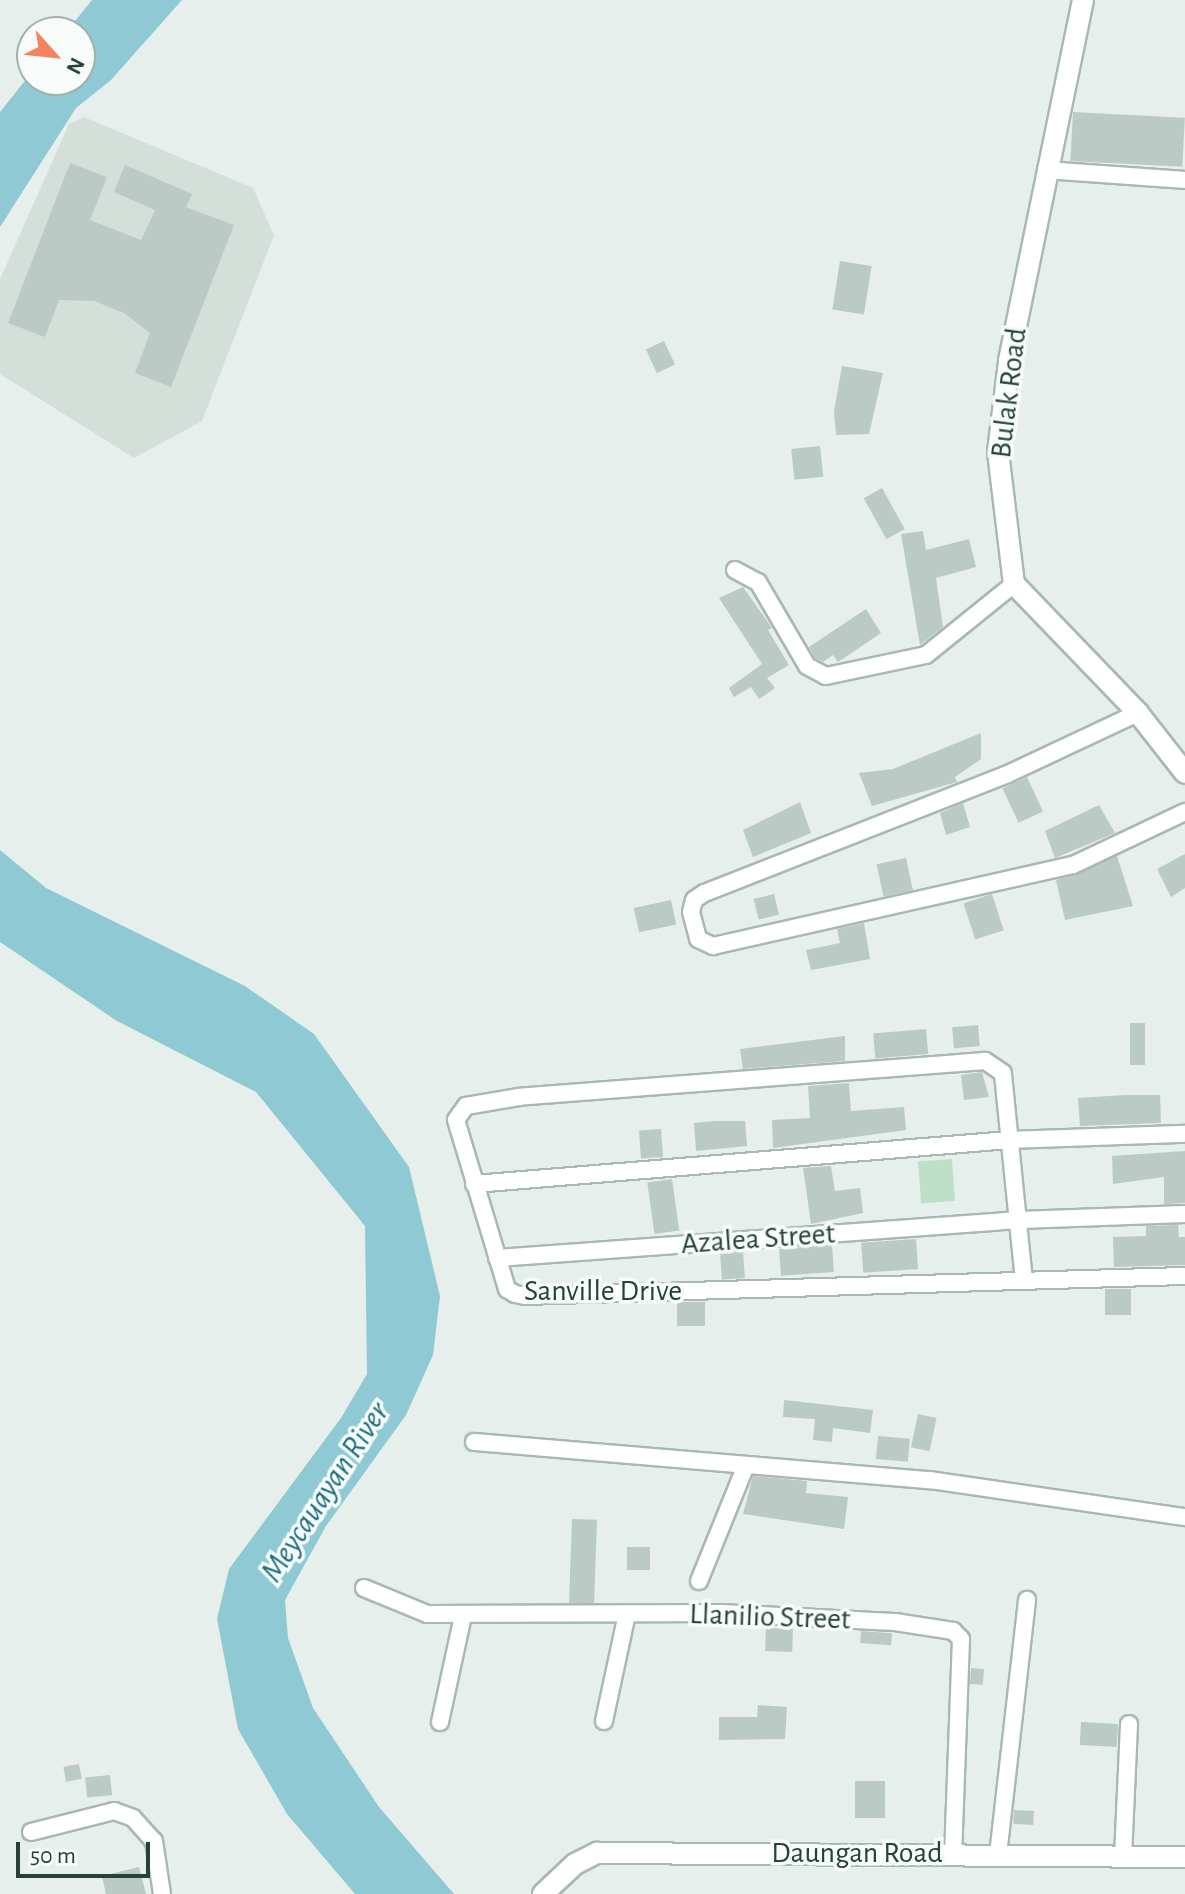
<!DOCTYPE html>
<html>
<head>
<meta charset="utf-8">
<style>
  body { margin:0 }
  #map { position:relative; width:1185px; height:1894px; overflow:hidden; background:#e6efeb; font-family:"Alegreya Sans",sans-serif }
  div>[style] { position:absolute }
  .built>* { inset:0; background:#d4dfda }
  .green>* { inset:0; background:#bfe0c8; transform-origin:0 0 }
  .water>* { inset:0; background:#8ec9d4 }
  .building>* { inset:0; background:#bbcac4; transform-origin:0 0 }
  .roads { filter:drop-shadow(2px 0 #a8b8b2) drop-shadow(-2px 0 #a8b8b2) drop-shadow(0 2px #a8b8b2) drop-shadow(0 -2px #a8b8b2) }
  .minor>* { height:16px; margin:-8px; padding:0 8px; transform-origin:8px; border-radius:8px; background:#fff }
  .tertiary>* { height:20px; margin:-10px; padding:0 10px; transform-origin:10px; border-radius:10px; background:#fff }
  span { translate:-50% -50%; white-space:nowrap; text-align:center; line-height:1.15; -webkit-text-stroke:7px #f7fbf9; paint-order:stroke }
  .street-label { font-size:30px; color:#24423a }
  .water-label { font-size:32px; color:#1c6f80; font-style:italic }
  .north { position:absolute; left:16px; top:16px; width:80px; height:80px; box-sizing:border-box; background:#f7fbf9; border:2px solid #a3b1ad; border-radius:50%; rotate:117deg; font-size:22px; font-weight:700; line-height:32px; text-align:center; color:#24423a }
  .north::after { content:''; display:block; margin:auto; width:28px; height:36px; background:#f4845f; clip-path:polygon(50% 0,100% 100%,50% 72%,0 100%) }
  .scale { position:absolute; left:16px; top:1842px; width:134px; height:36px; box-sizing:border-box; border:4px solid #24423a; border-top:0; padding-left:10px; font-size:24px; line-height:28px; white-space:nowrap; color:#24423a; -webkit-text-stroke:6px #f7fbf9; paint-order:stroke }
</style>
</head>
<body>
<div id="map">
  <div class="built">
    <div style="clip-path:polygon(84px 117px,253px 188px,274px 235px,202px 421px,134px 458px,0 374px,0 279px,69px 124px)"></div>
  </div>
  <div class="green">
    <div style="left:952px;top:1159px;width:42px;height:34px;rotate:86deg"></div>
  </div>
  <div class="water">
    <div style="clip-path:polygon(92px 0,182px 0,111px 80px,76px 108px,0 227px,0 112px,32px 72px,32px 80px,80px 80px,80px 32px,66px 32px)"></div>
    <div style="clip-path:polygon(0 850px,46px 888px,245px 986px,314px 1034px,409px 1167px,440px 1296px,433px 1355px,406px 1415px,326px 1526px,285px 1600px,288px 1638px,313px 1708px,379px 1807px,454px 1894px,355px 1894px,287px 1814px,238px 1729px,217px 1619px,229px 1569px,341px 1418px,367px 1374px,365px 1226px,256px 1092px,117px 1021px,0 942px)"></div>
  </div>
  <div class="building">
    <div style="left:1073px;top:112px;width:112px;height:49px;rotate:3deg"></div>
    <div style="clip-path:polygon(70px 163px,107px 177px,90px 220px,141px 240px,155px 210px,114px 192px,125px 165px,192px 194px,186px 207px,234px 225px,171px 387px,135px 373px,150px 333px,124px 313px,94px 301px,59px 300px,45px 337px,8px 323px)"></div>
    <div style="left:840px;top:261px;width:32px;height:49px;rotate:9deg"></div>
    <div style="left:664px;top:341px;width:26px;height:20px;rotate:65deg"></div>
    <div style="clip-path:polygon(842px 366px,883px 373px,869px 434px,836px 435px,834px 411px)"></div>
    <div style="left:820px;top:446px;width:31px;height:29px;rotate:84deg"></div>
    <div style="left:882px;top:488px;width:47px;height:21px;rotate:61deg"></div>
    <div style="clip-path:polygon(923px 531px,926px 550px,969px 539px,976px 567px,936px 578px,943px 627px,920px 645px,901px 534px)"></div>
    <div style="clip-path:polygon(743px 587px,772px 628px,768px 630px,789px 665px,767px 678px,775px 688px,759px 699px,751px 687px,734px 697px,729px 688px,762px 664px,719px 598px)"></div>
    <div style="clip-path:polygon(866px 609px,881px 633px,838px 662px,833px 655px,823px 662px,815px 658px,809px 647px)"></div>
    <div style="clip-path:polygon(981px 733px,981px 759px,955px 777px,957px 782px,872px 806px,859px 773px,893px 769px)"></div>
    <div style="left:1027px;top:777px;width:38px;height:27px;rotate:65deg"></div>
    <div style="clip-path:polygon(800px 802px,811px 833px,753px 857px,743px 830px)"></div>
    <div style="clip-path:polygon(963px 803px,970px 827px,946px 835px,940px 813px)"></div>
    <div style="clip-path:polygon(1099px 805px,1115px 833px,1055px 858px,1045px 831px)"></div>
    <div style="clip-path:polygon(1185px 854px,1185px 888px,1171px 897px,1157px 869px)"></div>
    <div style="clip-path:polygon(1117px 856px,1133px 906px,1065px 920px,1056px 880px)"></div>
    <div style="left:906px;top:858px;width:33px;height:30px;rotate:78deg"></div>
    <div style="left:774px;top:894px;width:21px;height:21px;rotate:76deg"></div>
    <div style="left:992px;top:894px;width:38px;height:30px;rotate:72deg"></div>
    <div style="left:671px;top:900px;width:25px;height:38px;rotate:78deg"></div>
    <div style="clip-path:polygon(864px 923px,870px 959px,811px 970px,806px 950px,840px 943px,837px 929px)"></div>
    <div style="left:1130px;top:1023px;width:15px;height:42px"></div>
    <div style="left:978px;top:1025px;width:21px;height:26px;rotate:85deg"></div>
    <div style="left:926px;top:1029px;width:25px;height:53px;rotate:85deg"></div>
    <div style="clip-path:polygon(845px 1036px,845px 1061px,743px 1069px,740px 1049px)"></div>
    <div style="clip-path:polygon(982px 1072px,989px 1097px,964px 1100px,961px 1075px)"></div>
    <div style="clip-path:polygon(849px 1083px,851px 1111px,904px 1107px,906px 1130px,773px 1148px,772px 1120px,810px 1118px,808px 1086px)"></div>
    <div style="clip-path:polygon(1125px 1095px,1160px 1095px,1161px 1123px,1080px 1126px,1078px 1098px)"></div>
    <div style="clip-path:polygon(716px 1121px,745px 1121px,747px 1146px,696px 1151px,694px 1123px)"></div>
    <div style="left:661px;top:1129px;width:28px;height:22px;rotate:86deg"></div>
    <div style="clip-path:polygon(1185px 1151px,1185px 1203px,1164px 1204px,1164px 1177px,1113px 1184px,1112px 1156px)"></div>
    <div style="clip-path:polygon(831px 1166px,835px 1191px,860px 1188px,863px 1213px,811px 1224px,803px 1168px)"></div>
    <div style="left:672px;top:1179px;width:52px;height:25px;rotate:82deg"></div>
    <div style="clip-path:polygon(1178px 1225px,1179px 1237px,1185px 1237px,1185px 1265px,1114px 1267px,1113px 1237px,1146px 1236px,1146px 1226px)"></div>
    <div style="left:916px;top:1239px;width:30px;height:55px;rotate:86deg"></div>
    <div style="left:832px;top:1245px;width:27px;height:53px;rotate:86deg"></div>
    <div style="left:743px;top:1251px;width:27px;height:23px;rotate:86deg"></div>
    <div style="left:1105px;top:1289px;width:26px;height:26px"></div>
    <div style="left:677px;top:1302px;width:28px;height:24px"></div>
    <div style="clip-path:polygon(784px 1400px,873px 1410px,870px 1433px,833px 1428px,832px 1442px,813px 1440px,815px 1419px,783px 1417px)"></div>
    <div style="left:918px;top:1414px;width:19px;height:34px;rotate:12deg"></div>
    <div style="left:878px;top:1436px;width:32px;height:23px;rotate:5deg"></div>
    <div style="clip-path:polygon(753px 1476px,807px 1481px,806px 1493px,848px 1497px,844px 1529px,743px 1514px)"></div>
    <div style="left:572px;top:1519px;width:25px;height:84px;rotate:2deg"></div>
    <div style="left:627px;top:1547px;width:23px;height:23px"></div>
    <div style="left:766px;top:1628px;width:27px;height:23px;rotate:2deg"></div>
    <div style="left:861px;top:1631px;width:31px;height:12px;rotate:4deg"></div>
    <div style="left:971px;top:1668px;width:13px;height:16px;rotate:4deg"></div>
    <div style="clip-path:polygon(758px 1705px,787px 1707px,785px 1739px,719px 1740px,719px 1717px,757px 1717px)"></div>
    <div style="left:1081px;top:1722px;width:37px;height:23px;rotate:3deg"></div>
    <div style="left:79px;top:1764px;width:15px;height:16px;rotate:79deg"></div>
    <div style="left:110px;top:1775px;width:20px;height:25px;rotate:84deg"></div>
    <div style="left:885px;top:1781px;width:37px;height:30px;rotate:90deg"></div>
    <div style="left:1014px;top:1810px;width:20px;height:14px;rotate:3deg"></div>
    <div style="clip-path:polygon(139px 1867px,146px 1894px,106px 1894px,102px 1876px)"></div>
  </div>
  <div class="roads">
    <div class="minor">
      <div style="left:1046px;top:170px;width:139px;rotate:4.1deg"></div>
      <div style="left:735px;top:570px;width:26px;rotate:28deg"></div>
      <div style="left:758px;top:582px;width:97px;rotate:59.7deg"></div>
      <div style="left:807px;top:666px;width:21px;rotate:28deg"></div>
      <div style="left:826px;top:676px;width:102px;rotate:-11.9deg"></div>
      <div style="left:926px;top:655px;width:113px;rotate:-38.9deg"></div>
      <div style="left:1138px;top:713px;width:144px;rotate:154.9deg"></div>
      <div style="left:1008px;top:774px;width:326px;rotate:158.6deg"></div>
      <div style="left:704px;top:893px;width:12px;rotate:145deg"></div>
      <div style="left:694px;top:900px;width:12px;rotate:104deg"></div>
      <div style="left:691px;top:912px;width:28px;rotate:75deg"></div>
      <div style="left:698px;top:939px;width:17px;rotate:25deg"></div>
      <div style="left:713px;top:946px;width:369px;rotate:-12.7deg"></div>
      <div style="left:1073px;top:865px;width:124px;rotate:-25.3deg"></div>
      <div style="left:474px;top:1184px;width:537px;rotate:-4.7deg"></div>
      <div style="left:1009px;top:1140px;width:176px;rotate:-2deg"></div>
      <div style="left:497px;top:1258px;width:523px;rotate:-4.16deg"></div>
      <div style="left:1019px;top:1220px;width:166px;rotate:-2.1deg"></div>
      <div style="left:1024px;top:1281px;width:209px;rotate:-95.8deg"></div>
      <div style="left:1003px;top:1073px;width:22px;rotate:-146deg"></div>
      <div style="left:985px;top:1061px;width:467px;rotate:175.6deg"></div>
      <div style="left:519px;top:1097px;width:54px;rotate:170.4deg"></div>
      <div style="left:466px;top:1106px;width:17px;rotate:126deg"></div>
      <div style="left:456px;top:1120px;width:177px;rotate:73.2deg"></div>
      <div style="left:507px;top:1289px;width:9px;rotate:32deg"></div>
      <div style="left:515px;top:1294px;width:10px;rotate:11deg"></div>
      <div style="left:525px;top:1296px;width:660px;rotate:-1.74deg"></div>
      <div style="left:474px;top:1442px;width:458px;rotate:4.8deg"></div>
      <div style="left:930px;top:1480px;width:258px;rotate:8.3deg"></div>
      <div style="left:699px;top:1581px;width:125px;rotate:-67.9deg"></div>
      <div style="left:364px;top:1588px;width:68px;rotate:22.4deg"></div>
      <div style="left:427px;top:1614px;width:295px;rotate:-0.2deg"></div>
      <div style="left:722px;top:1613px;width:173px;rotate:3deg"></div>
      <div style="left:895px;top:1622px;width:59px;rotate:8.8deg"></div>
      <div style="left:953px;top:1631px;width:11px;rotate:45deg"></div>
      <div style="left:961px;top:1639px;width:215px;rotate:92.1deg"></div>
      <div style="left:604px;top:1721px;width:109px;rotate:-77.9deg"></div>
      <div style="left:440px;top:1722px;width:108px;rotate:-77.8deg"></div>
      <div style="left:31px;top:1832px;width:86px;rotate:-14.2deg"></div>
      <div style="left:114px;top:1811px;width:20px;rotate:20deg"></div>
      <div style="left:133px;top:1818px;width:31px;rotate:48deg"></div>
      <div style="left:154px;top:1841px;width:54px;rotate:81.4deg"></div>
      <div style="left:998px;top:1855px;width:257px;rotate:-83.5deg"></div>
      <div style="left:1123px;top:1857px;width:133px;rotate:-87.4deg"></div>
    </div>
    <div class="tertiary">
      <div style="left:1083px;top:0;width:369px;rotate:101.6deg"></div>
      <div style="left:1009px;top:362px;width:91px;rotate:97deg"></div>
      <div style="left:998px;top:452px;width:133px;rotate:83.1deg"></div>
      <div style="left:1014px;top:584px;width:179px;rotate:46.1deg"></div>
      <div style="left:1138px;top:713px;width:76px;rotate:51.9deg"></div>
      <div style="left:543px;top:1894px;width:44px;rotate:-43.2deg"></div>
      <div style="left:575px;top:1864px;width:25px;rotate:-27deg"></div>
      <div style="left:597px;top:1853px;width:588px;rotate:0.39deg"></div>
    </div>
  </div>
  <div class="street-label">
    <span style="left:1009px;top:393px;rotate:-83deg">Bulak Road</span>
    <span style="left:758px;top:1239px;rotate:-4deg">Azalea Street</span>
    <span style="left:603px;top:1291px">Sanville Drive</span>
    <span style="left:770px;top:1617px;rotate:2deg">Llanilio Street</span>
    <span style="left:857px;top:1853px">Daungan Road</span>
  </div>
  <div class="water-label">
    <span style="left:325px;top:1492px;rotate:-57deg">Meycauayan River</span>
  </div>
  <div class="north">N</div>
  <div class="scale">50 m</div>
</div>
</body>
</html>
